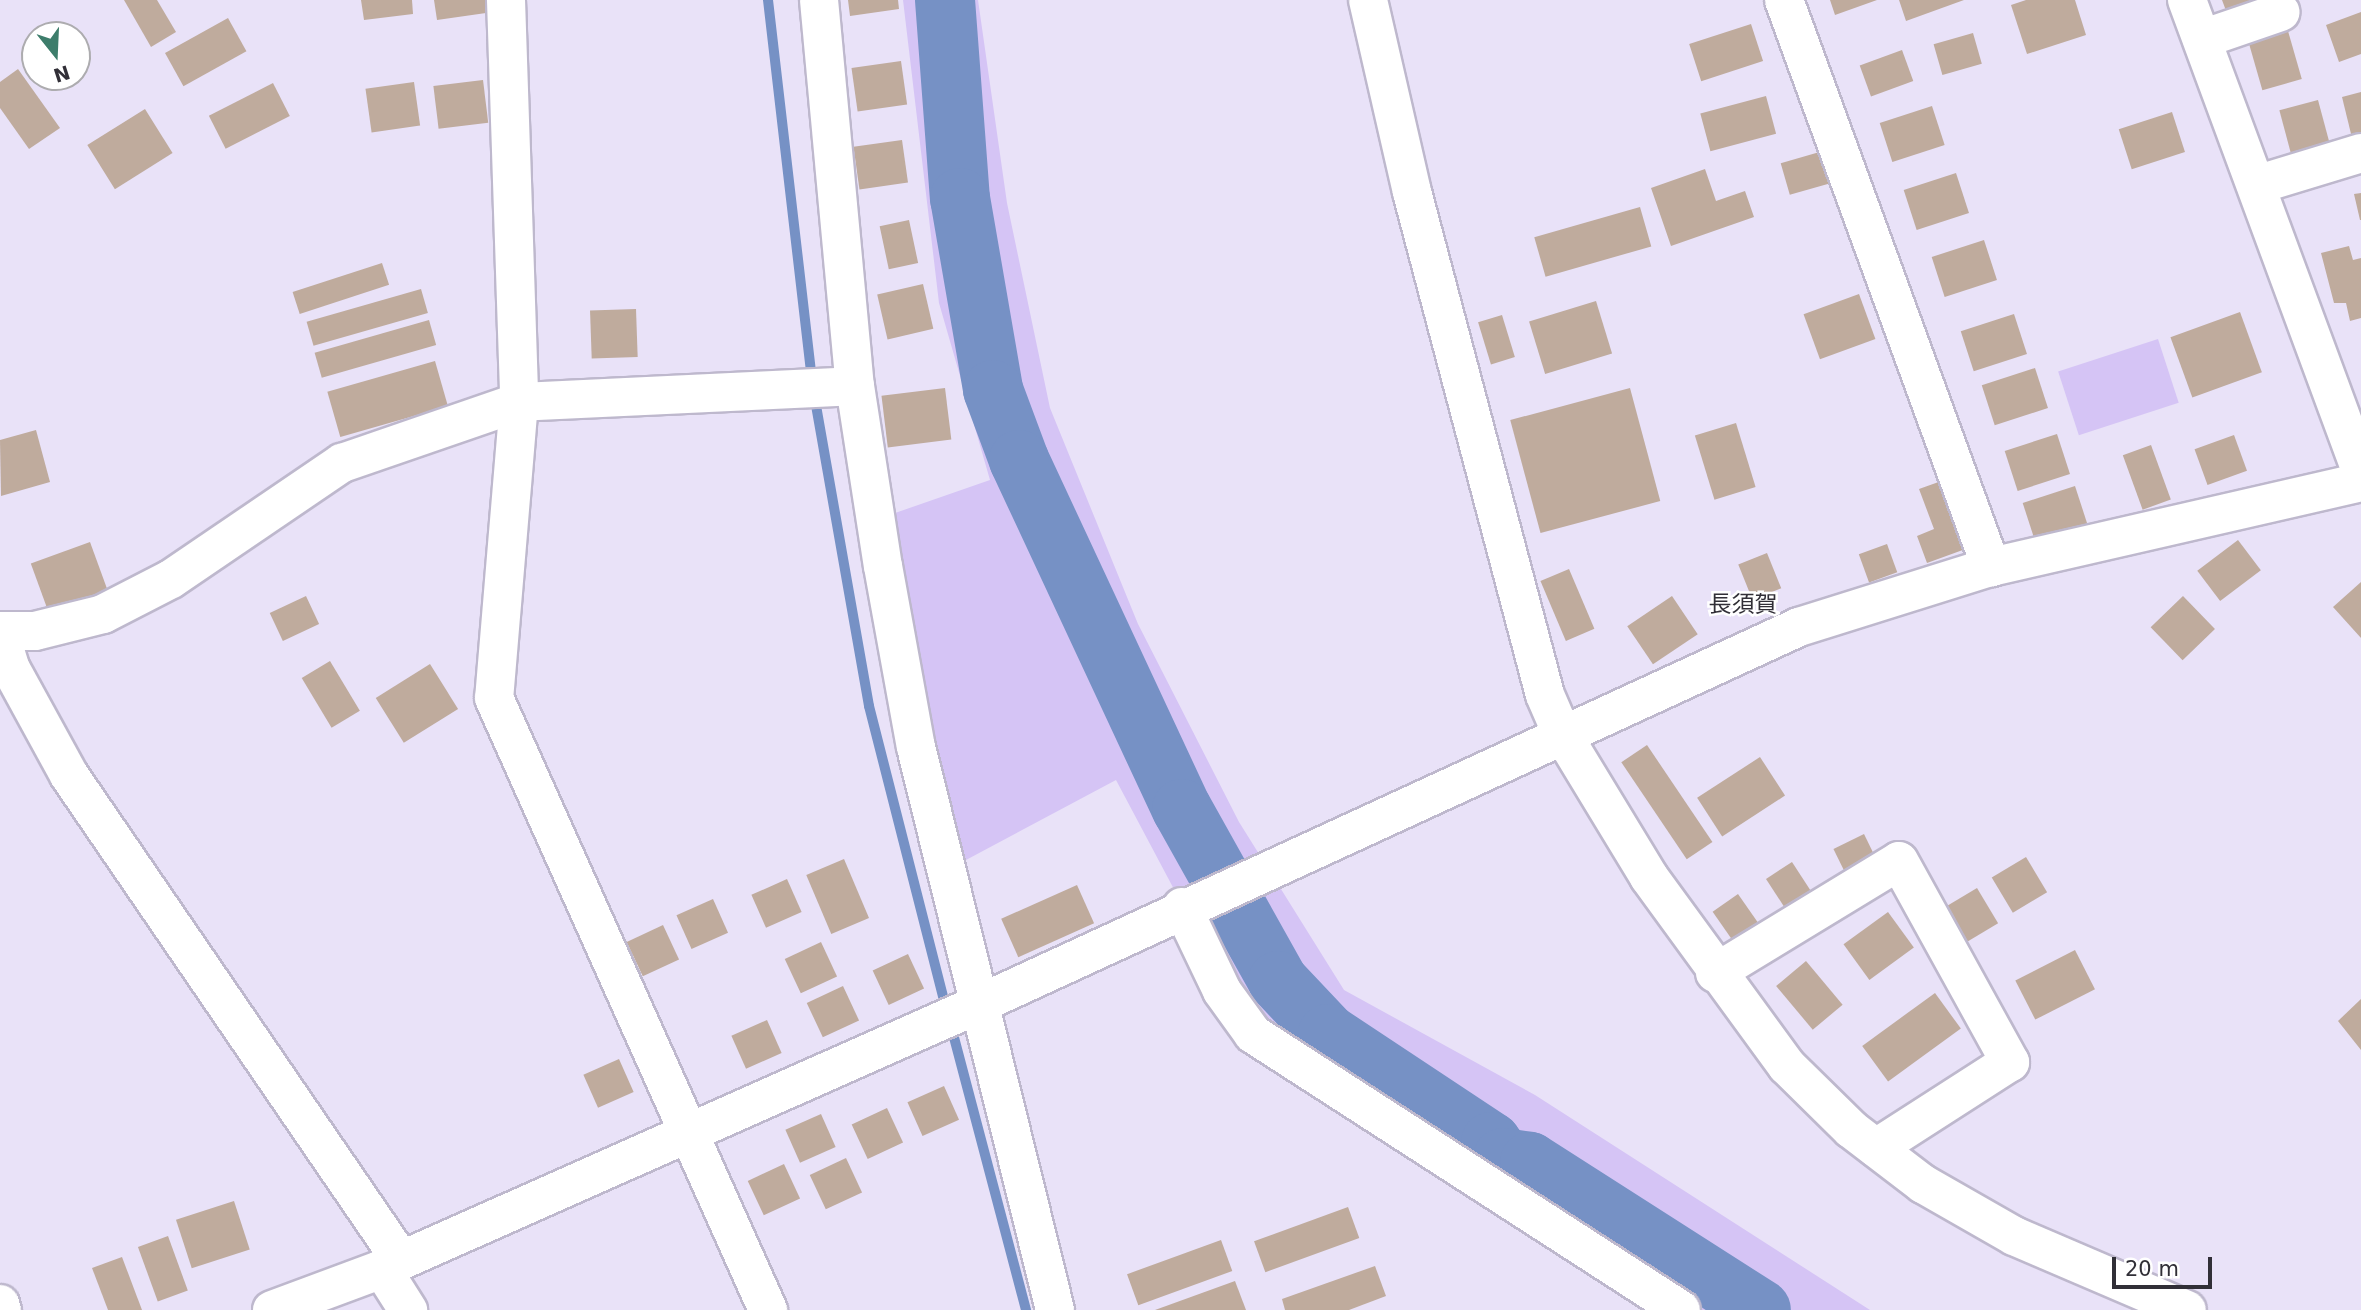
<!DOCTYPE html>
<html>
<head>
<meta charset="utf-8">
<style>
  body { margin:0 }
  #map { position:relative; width:2361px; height:1310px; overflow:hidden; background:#e9e2f8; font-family:"DejaVu Sans","Noto Sans JP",sans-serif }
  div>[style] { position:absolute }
  .green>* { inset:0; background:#d5c4f5; transform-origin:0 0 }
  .stream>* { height:10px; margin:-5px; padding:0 5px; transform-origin:5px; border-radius:5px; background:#7691c5 }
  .river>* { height:60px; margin:-30px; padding:0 30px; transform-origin:30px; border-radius:30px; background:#7691c5 }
  .building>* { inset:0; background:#bfab9d; transform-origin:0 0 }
  .roads { filter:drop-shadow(2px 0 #beb8cd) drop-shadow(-2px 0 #beb8cd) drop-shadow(0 2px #beb8cd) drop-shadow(0 -2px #beb8cd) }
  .minor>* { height:38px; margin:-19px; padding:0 19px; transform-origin:19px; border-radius:19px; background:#fff }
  span { translate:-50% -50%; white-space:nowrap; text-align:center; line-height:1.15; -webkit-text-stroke:5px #fff; paint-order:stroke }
  .quarter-label { font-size:23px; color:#312f37 }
  .north { position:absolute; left:21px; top:21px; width:70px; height:70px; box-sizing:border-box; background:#fff; border:2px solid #adacaf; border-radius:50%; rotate:162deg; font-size:19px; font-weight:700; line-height:28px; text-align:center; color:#312f37 }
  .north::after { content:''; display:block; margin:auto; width:24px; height:32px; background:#3d7d6b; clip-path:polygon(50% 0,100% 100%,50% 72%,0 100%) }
  .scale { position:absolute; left:2112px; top:1257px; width:100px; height:32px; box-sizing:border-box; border:4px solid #312f37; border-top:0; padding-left:9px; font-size:21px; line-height:24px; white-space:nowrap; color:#312f37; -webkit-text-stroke:5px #fff; paint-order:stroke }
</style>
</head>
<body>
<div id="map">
  <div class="green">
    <div style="clip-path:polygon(903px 0,978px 0,1007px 203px,1050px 408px,1138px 624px,1239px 822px,1344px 990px,1535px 1095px,1870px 1310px,1681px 1310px,1245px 1023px,1116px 780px,951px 868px,875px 520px,990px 480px,939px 303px)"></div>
    <div style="left:2158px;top:339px;width:67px;height:105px;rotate:72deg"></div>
  </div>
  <div class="stream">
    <div style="left:768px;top:0;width:382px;rotate:83.4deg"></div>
    <div style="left:814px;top:394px;width:317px;rotate:80deg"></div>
    <div style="left:869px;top:706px;width:316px;rotate:75.7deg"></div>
    <div style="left:951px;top:1026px;width:294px;rotate:75.2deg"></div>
  </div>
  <div class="river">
    <div style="left:945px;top:0;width:199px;rotate:85.7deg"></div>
    <div style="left:960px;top:198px;width:195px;rotate:80.2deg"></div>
    <div style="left:993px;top:390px;width:75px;rotate:69.6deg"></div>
    <div style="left:1019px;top:460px;width:385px;rotate:65deg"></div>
    <div style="left:1182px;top:809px;width:197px;rotate:60.8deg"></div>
    <div style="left:1278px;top:981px;width:73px;rotate:46.7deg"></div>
    <div style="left:1328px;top:1034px;width:196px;rotate:33.5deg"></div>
    <div style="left:1491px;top:1142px;width:20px;rotate:53deg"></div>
    <div style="left:1503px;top:1158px;width:27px;rotate:8deg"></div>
    <div style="left:1530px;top:1162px;width:274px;rotate:32.6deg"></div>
  </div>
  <div class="building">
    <div style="clip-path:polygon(124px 0,157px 0,176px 32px,151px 47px)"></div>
    <div style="clip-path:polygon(361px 0,412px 0,413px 14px,364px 20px)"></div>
    <div style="clip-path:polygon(434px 0,485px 0,486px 13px,437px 20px)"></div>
    <div style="clip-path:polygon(848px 0,898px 0,899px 9px,850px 16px)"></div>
    <div style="clip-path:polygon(1830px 0,1877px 0,1835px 15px)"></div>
    <div style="clip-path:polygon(1899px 0,1964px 0,1906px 21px)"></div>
    <div style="clip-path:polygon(2026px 0,2075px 0,2086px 35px,2027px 54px,2011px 5px)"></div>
    <div style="clip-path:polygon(2222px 0,2270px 0,2228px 16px)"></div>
    <div style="clip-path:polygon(2361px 12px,2361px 54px,2339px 62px,2326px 25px)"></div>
    <div style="left:228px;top:18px;width:38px;height:72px;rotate:61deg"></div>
    <div style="left:1751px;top:24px;width:39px;height:65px;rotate:72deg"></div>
    <div style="left:2288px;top:31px;width:50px;height:41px;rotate:74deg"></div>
    <div style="left:1973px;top:33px;width:32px;height:41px;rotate:74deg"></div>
    <div style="left:1902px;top:50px;width:33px;height:45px;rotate:70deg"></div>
    <div style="left:901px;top:61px;width:44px;height:50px;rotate:82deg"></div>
    <div style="clip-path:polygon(18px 69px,60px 128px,29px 149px,0 108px,0 82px)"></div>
    <div style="left:483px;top:80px;width:43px;height:50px;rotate:83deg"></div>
    <div style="left:414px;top:82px;width:44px;height:49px;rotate:82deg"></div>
    <div style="left:273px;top:83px;width:37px;height:72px;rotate:63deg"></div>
    <div style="clip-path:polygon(2361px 92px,2361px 140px,2353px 142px,2342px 97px)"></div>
    <div style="left:1766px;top:96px;width:39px;height:68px;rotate:75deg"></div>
    <div style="left:2318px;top:100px;width:49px;height:40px;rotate:75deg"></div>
    <div style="left:1932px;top:106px;width:41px;height:55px;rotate:72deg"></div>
    <div style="left:145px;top:109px;width:52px;height:68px;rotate:58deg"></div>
    <div style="left:2172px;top:112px;width:42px;height:56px;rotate:72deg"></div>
    <div style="left:902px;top:140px;width:43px;height:49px;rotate:82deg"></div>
    <div style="left:1823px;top:151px;width:33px;height:44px;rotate:74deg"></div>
    <div style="clip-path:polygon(1705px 169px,1716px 201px,1745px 191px,1754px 217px,1671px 246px,1651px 188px)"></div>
    <div style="left:1956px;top:173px;width:42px;height:55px;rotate:72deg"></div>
    <div style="clip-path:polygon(2361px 193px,2361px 220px,2360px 220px,2354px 194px)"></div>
    <div style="left:1640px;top:207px;width:41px;height:110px;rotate:74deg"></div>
    <div style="left:909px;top:220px;width:44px;height:30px;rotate:78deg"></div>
    <div style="left:1984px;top:240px;width:42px;height:55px;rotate:72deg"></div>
    <div style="clip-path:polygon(2349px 246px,2353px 260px,2361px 258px,2361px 318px,2350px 321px,2346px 303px,2334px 303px,2321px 253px)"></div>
    <div style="left:382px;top:263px;width:23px;height:94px;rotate:72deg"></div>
    <div style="left:923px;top:284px;width:46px;height:47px;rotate:77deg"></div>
    <div style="left:421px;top:289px;width:25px;height:119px;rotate:74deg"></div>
    <div style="left:1859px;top:294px;width:48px;height:59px;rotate:70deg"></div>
    <div style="left:1596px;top:301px;width:55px;height:70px;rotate:73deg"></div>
    <div style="left:636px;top:309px;width:48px;height:46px;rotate:88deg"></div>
    <div style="left:2240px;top:312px;width:64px;height:74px;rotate:70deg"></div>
    <div style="left:2014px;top:314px;width:42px;height:56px;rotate:72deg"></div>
    <div style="left:1502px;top:315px;width:44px;height:25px;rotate:73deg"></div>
    <div style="left:429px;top:320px;width:26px;height:119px;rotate:74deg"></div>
    <div style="left:435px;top:361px;width:47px;height:112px;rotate:74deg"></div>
    <div style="left:2035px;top:368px;width:42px;height:56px;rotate:72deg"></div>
    <div style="left:945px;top:388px;width:52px;height:64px;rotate:83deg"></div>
    <div style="left:1630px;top:388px;width:117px;height:124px;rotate:75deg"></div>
    <div style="left:1736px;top:423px;width:67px;height:43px;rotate:73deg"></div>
    <div style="clip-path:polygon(36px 430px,50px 482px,1px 496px,0 440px)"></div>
    <div style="left:2057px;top:434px;width:42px;height:55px;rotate:72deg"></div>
    <div style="left:2234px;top:435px;width:38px;height:42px;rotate:70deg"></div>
    <div style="left:2151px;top:445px;width:58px;height:30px;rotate:70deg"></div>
    <div style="clip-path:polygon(1947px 479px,1971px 547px,1927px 563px,1917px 536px,1934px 529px,1919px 489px)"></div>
    <div style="left:2075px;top:486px;width:41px;height:55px;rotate:72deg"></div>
    <div style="left:2238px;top:540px;width:38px;height:51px;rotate:53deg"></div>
    <div style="left:90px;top:542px;width:53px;height:63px;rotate:70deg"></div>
    <div style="left:1887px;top:544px;width:30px;height:30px;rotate:70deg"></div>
    <div style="left:1767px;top:553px;width:38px;height:31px;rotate:68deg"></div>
    <div style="left:1569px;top:569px;width:65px;height:31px;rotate:67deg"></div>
    <div style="clip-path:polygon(2361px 582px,2361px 638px,2333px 607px)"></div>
    <div style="left:306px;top:596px;width:31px;height:40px;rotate:65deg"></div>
    <div style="left:1672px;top:596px;width:46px;height:54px;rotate:56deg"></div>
    <div style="left:2183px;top:596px;width:46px;height:45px;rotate:46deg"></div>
    <div style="left:330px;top:661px;width:58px;height:33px;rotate:59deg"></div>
    <div style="left:430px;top:664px;width:53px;height:64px;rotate:58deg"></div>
    <div style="left:1647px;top:745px;width:117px;height:31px;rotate:56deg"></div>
    <div style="left:1760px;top:757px;width:46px;height:75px;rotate:57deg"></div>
    <div style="left:1864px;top:834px;width:25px;height:34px;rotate:64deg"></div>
    <div style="left:2026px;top:857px;width:41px;height:40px;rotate:59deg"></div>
    <div style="left:844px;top:859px;width:64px;height:41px;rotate:67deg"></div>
    <div style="left:1792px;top:862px;width:35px;height:31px;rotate:57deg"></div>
    <div style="left:787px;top:879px;width:36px;height:39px;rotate:66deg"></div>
    <div style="left:1077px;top:885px;width:42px;height:83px;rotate:66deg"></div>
    <div style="left:1977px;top:888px;width:41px;height:40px;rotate:59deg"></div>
    <div style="left:1738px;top:894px;width:35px;height:31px;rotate:55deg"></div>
    <div style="left:713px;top:899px;width:37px;height:40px;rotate:66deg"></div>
    <div style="left:1888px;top:912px;width:44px;height:55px;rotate:54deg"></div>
    <div style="left:663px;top:925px;width:38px;height:40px;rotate:65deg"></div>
    <div style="left:821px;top:942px;width:38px;height:40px;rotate:65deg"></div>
    <div style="left:2075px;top:950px;width:44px;height:67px;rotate:63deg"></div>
    <div style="left:908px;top:954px;width:38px;height:39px;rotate:65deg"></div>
    <div style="left:1806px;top:961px;width:57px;height:39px;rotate:50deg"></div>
    <div style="left:843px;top:986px;width:38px;height:40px;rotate:65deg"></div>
    <div style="left:1935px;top:993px;width:44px;height:90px;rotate:54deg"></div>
    <div style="clip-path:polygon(2361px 999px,2361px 1050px,2338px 1021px)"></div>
    <div style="left:767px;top:1020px;width:36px;height:39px;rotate:66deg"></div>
    <div style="left:619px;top:1059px;width:36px;height:39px;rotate:66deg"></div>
    <div style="left:944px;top:1086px;width:37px;height:40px;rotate:66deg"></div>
    <div style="left:887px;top:1108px;width:38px;height:39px;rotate:65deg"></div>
    <div style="left:821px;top:1114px;width:36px;height:39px;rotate:66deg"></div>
    <div style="left:846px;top:1158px;width:38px;height:40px;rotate:65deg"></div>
    <div style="left:784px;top:1164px;width:38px;height:40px;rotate:65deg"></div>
    <div style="left:234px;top:1201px;width:51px;height:61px;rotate:72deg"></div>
    <div style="left:1348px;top:1207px;width:33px;height:100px;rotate:70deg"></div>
    <div style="left:168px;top:1236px;width:58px;height:32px;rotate:70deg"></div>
    <div style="left:1221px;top:1240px;width:33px;height:100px;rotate:70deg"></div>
    <div style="clip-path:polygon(122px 1257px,142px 1310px,108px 1310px,92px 1268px)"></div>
    <div style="clip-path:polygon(1375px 1266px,1386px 1296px,1349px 1310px,1285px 1310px,1282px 1299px)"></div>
    <div style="clip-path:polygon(1235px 1281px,1246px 1310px,1155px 1310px)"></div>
  </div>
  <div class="roads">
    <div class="minor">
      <div style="left:506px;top:0;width:402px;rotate:88.1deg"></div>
      <div style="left:519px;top:402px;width:297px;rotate:94.8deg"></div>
      <div style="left:494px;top:698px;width:671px;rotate:65.88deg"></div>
      <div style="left:819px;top:0;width:388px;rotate:84.7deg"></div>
      <div style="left:855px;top:386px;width:182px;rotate:81.2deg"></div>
      <div style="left:883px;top:566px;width:184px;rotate:79.7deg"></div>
      <div style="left:916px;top:747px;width:580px;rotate:76.13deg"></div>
      <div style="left:1368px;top:0;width:197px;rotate:77.1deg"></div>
      <div style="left:1412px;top:192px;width:520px;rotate:75.19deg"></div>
      <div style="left:1545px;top:695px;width:40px;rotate:66.6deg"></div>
      <div style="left:1561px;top:732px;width:170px;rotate:58.7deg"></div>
      <div style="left:1649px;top:877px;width:234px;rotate:53.9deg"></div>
      <div style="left:1787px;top:1066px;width:90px;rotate:44.5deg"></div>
      <div style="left:1851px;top:1129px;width:91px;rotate:37.4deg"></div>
      <div style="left:1923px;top:1184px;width:105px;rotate:29.7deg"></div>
      <div style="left:2014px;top:1236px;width:188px;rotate:23.2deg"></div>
      <div style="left:1784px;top:0;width:604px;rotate:69.94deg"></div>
      <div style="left:2187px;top:0;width:502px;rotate:69.72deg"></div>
      <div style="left:2202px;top:39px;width:83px;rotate:-18.9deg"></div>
      <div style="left:2256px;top:185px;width:110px;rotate:-16.9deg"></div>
      <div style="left:0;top:631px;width:35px"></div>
      <div style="left:35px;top:631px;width:70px;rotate:-14deg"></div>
      <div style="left:103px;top:614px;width:76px;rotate:-27.2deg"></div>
      <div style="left:171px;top:579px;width:207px;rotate:-34.2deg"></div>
      <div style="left:342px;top:463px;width:187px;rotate:-19deg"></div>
      <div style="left:519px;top:402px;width:336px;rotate:-2.7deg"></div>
      <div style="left:0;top:634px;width:37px;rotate:73deg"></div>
      <div style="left:11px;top:669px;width:121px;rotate:61.3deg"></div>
      <div style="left:69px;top:775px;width:588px;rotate:55.61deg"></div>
      <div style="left:1182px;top:907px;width:93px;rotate:64.5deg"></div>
      <div style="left:1222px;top:991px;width:53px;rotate:54.2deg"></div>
      <div style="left:1253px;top:1034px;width:509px;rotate:32.82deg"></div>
      <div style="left:1715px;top:973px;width:215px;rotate:-31.3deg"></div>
      <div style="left:1899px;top:861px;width:230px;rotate:61.1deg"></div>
      <div style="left:2010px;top:1062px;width:159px;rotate:147.3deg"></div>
      <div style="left:382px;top:1269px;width:49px;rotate:57.6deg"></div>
      <div style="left:0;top:1304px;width:6px;rotate:72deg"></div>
      <div style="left:272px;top:1310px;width:117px;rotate:-20.4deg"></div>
      <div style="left:382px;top:1269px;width:651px;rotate:-23.93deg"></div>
      <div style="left:977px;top:1005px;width:905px;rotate:-24.7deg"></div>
      <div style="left:1799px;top:627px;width:201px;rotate:-17.4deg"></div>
      <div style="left:1991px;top:567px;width:380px;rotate:-12.9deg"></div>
    </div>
  </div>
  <div class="quarter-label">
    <span style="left:1743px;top:604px">長須賀</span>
  </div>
  <div class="north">N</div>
  <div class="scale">20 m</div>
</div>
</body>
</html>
